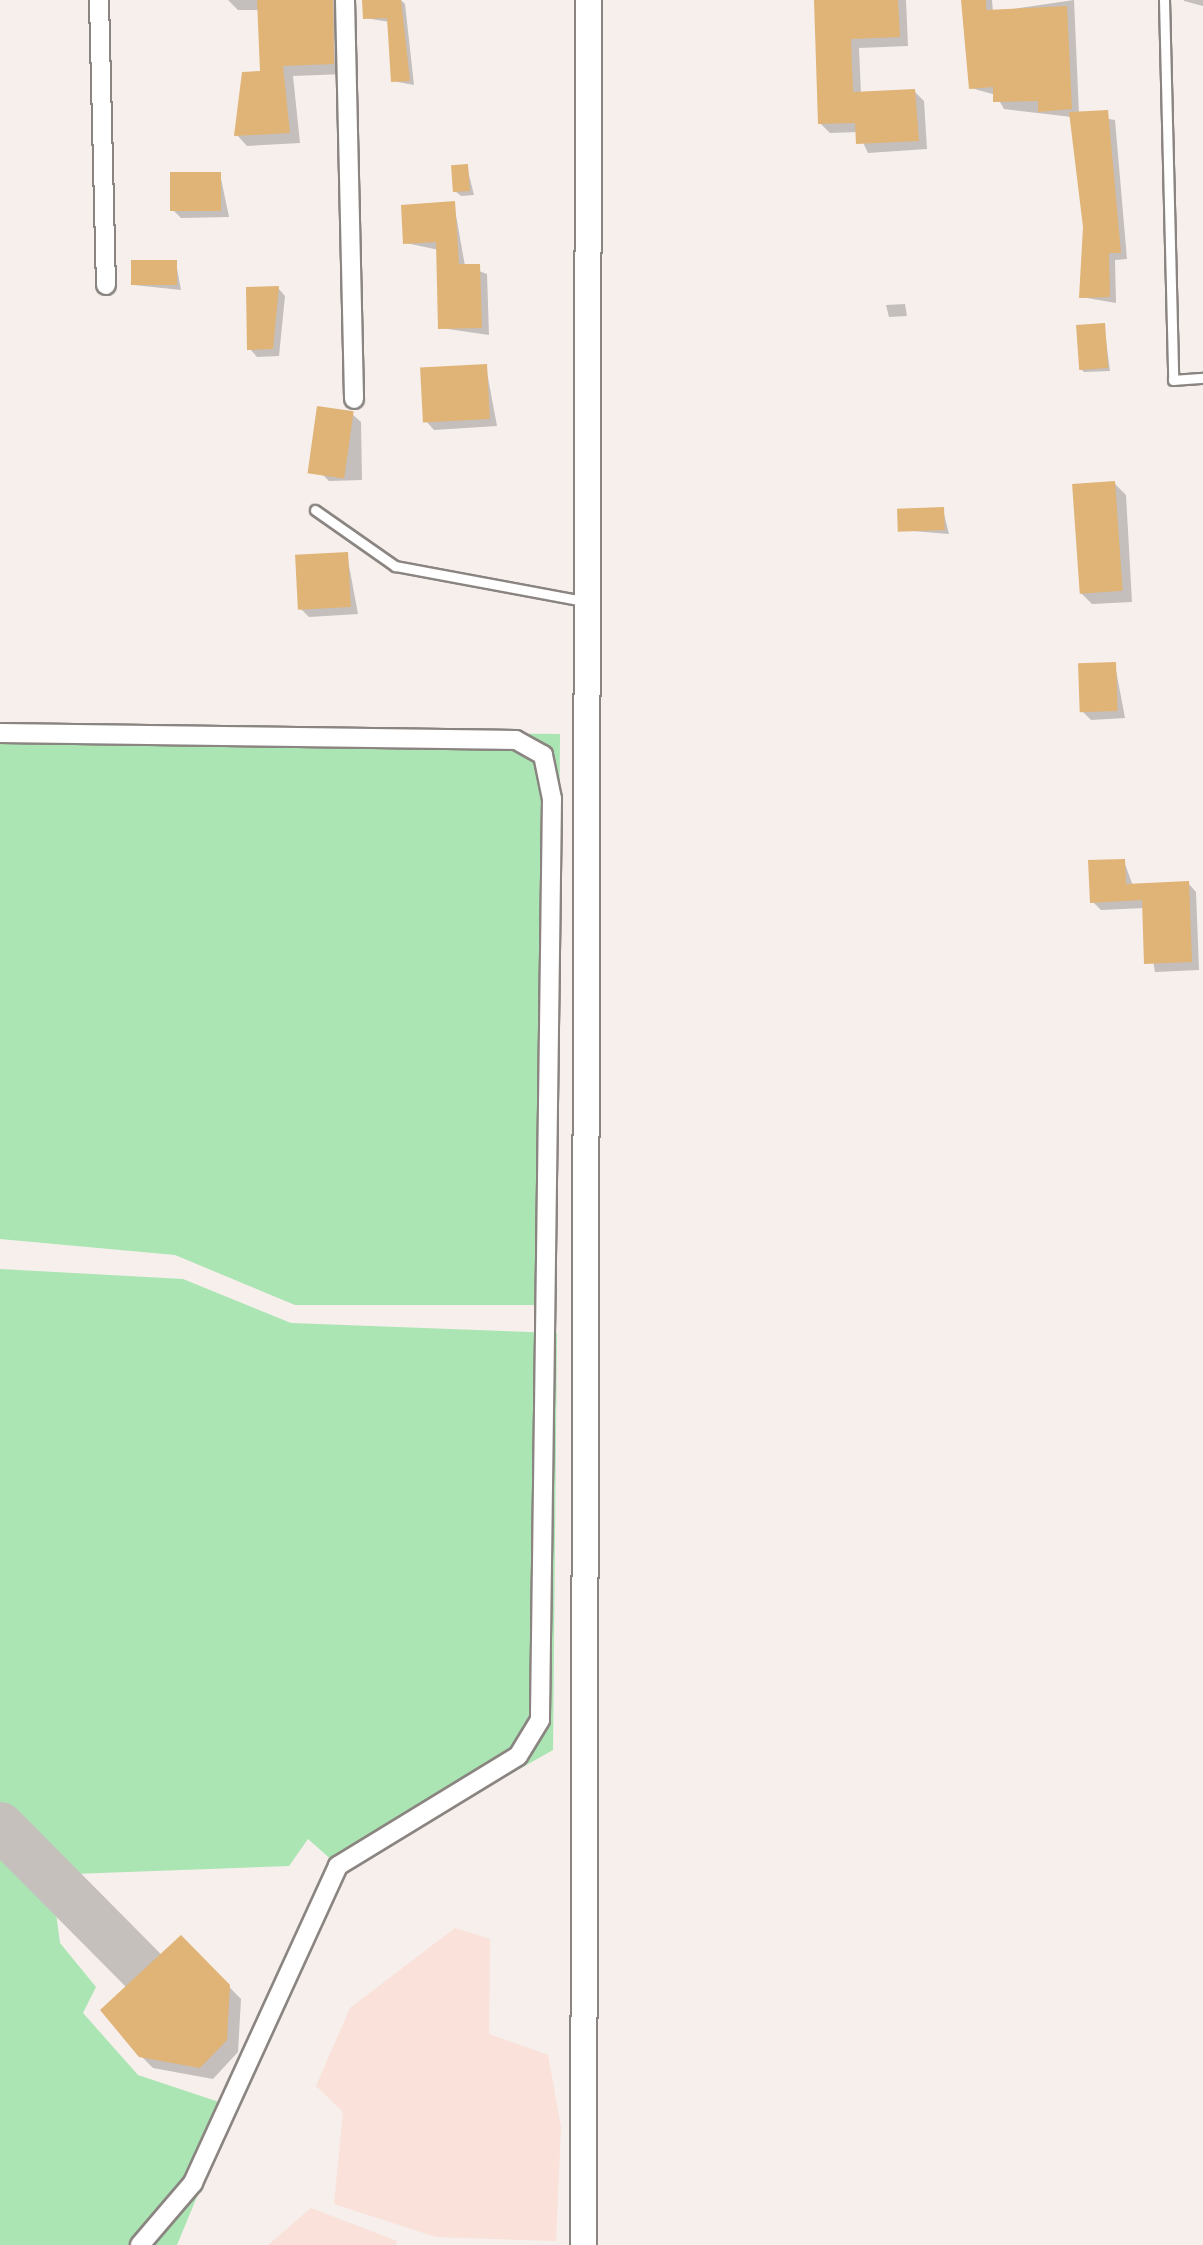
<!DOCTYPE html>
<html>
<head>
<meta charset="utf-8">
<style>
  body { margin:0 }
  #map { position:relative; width:1203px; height:2245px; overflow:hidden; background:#f6efeb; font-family:"Playfair Display",serif }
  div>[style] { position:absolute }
  .industrial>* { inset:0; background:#fae1d9 }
  .green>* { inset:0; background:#abe5b4 }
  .shadow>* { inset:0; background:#0003 }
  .taxiway>* { height:48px; margin:-24px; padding:0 24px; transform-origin:24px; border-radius:24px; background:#c6c0bc }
  .building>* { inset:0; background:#e0b376; transform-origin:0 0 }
  .roads { filter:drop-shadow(2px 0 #8b8581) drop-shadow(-2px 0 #8b8581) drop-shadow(0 2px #8b8581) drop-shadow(0 -2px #8b8581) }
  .lane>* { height:9px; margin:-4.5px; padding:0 4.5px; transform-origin:4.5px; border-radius:4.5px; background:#fff }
  .street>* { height:18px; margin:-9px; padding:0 9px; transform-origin:9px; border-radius:9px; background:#fff }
  .secondary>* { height:25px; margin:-12.5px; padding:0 12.5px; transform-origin:12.5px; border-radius:12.5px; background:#fff }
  span { translate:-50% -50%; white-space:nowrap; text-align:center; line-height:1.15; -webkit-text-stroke:10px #fff; paint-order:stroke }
</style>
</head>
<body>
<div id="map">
  <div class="industrial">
    <div style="clip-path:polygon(455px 1928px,490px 1939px,489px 2034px,548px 2055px,561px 2127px,556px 2241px,436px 2237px,334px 2204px,343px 2112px,316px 2086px,350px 2008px)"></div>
    <div style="clip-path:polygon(311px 2208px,397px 2241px,396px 2245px,268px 2245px)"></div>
  </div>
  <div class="green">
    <div style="clip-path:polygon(0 729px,560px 734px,556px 1305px,295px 1305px,175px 1255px,0 1239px)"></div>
    <div style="clip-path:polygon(0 1269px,183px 1279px,291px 1323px,557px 1333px,553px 1750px,342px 1869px,308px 1839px,289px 1866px,73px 1874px,0 1803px)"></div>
    <div style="clip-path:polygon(0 1849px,55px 1905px,60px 1943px,96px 1987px,83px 2013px,138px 2075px,234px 2107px,177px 2245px,0 2245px)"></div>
  </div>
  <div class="shadow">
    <div style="clip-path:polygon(228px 0,343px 0,344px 74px,293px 76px,300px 143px,247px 146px,237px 135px,263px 73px,260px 10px,238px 10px)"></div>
    <div style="clip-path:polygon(401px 0,405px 4px,414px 85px,393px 81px,390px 22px,365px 18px)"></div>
    <div style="clip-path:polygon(817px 0,906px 0,908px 46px,859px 48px,861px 94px,914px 91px,924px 101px,927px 149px,868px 153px,858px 132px,830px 133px,820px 123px)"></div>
    <div style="clip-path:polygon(964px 0,992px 0,993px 12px,1074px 0,1079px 114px,1115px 120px,1127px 259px,1115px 260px,1116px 303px,1081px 297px,1085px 227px,1072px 117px,1004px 109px,996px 95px,971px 88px)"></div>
    <div style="clip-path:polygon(1203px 0,1203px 6px,1184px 1px,1184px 0)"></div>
    <div style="clip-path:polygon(467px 167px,474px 195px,461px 196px,455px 191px)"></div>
    <div style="clip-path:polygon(220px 174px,229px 217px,181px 218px,173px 210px)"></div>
    <div style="clip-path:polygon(454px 204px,465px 266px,487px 274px,489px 335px,441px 328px,439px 250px,406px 243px)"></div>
    <div style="clip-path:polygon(176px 263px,181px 290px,134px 285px)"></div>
    <div style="clip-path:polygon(278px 288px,285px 296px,279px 356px,257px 357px,250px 349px)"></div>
    <div style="clip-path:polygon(886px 305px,905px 304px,907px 316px,889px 317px)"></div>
    <div style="clip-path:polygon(1104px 325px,1110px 371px,1084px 372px,1081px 369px)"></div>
    <div style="clip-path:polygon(486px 367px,497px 426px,434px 430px,426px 421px)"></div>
    <div style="clip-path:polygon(352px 414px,361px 422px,362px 480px,329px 481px,321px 473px)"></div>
    <div style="clip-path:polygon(1114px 483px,1126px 495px,1132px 602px,1092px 604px,1081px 593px)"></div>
    <div style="clip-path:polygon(943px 510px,949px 534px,900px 530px)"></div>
    <div style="clip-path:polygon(347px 555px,358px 614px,309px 617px,301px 609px)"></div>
    <div style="clip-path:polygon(1115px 665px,1125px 718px,1091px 720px,1082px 711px)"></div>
    <div style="clip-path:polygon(1124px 861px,1133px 886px,1188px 883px,1196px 892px,1199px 970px,1155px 972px,1144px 908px,1101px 910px,1092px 901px)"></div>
    <div style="clip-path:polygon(181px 1938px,241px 1999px,238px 2052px,213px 2079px,153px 2068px,141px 2056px)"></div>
  </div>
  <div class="taxiway">
    <div style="left:0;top:1826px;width:203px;rotate:45.2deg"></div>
  </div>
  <div class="building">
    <div style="clip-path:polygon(257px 0,333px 0,334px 64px,283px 66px,290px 133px,234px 136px,242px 72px,260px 71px)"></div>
    <div style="clip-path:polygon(362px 0,401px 0,410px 81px,391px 82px,387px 18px,363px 19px)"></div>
    <div style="clip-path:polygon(814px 0,898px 0,900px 37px,851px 39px,853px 92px,915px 89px,919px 141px,856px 144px,855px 123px,818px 124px)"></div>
    <div style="clip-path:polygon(961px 0,986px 0,986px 10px,1067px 6px,1072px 109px,1038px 112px,1038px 101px,993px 102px,993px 87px,969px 89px)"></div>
    <div style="clip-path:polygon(1108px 110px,1121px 253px,1109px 253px,1110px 297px,1079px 298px,1083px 227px,1069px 112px)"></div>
    <div style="left:468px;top:164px;width:27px;height:17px;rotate:86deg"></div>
    <div style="left:170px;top:172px;width:51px;height:39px"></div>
    <div style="clip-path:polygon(455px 201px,459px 264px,480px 264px,482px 328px,438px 329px,436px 242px,403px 244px,401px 205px)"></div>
    <div style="left:177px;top:260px;width:25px;height:46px;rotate:90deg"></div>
    <div style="clip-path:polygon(279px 286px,273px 349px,247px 350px,246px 287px)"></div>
    <div style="left:1105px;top:323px;width:45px;height:29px;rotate:86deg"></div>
    <div style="left:487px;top:364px;width:55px;height:67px;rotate:87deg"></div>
    <div style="left:317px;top:406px;width:37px;height:68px;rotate:8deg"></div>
    <div style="left:1115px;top:481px;width:110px;height:43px;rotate:86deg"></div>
    <div style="left:944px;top:507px;width:23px;height:47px;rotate:88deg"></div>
    <div style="left:348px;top:552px;width:55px;height:53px;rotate:87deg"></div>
    <div style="left:1116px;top:662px;width:49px;height:38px;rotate:88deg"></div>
    <div style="clip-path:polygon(1125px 859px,1126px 884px,1189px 881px,1192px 962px,1144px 964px,1142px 900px,1090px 903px,1088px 860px)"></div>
    <div style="clip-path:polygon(181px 1935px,230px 1985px,227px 2040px,200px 2068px,139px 2057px,100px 2010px)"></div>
  </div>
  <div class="roads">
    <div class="lane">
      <div style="left:1164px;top:0;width:380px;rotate:88.6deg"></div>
      <div style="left:1173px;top:380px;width:30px;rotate:-4deg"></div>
      <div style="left:315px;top:510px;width:98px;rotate:35deg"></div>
      <div style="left:395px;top:566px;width:192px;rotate:10.5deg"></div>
    </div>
    <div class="street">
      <div style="left:99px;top:0;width:285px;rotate:88.6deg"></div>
      <div style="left:345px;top:0;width:399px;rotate:88.7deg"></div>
      <div style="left:0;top:733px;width:516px;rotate:0.78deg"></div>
      <div style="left:516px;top:740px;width:31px;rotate:29deg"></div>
      <div style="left:543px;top:755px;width:45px;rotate:78.4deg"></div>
      <div style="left:552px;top:799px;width:921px;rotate:90.75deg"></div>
      <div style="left:540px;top:1720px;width:42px;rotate:121.4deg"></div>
      <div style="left:518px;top:1756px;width:211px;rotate:148.6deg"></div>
      <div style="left:338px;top:1866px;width:349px;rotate:114.6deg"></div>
      <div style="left:193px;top:2183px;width:82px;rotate:130.5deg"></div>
    </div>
    <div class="secondary">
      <div style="left:583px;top:2245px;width:2245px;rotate:-89.87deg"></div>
    </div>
  </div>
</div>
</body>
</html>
